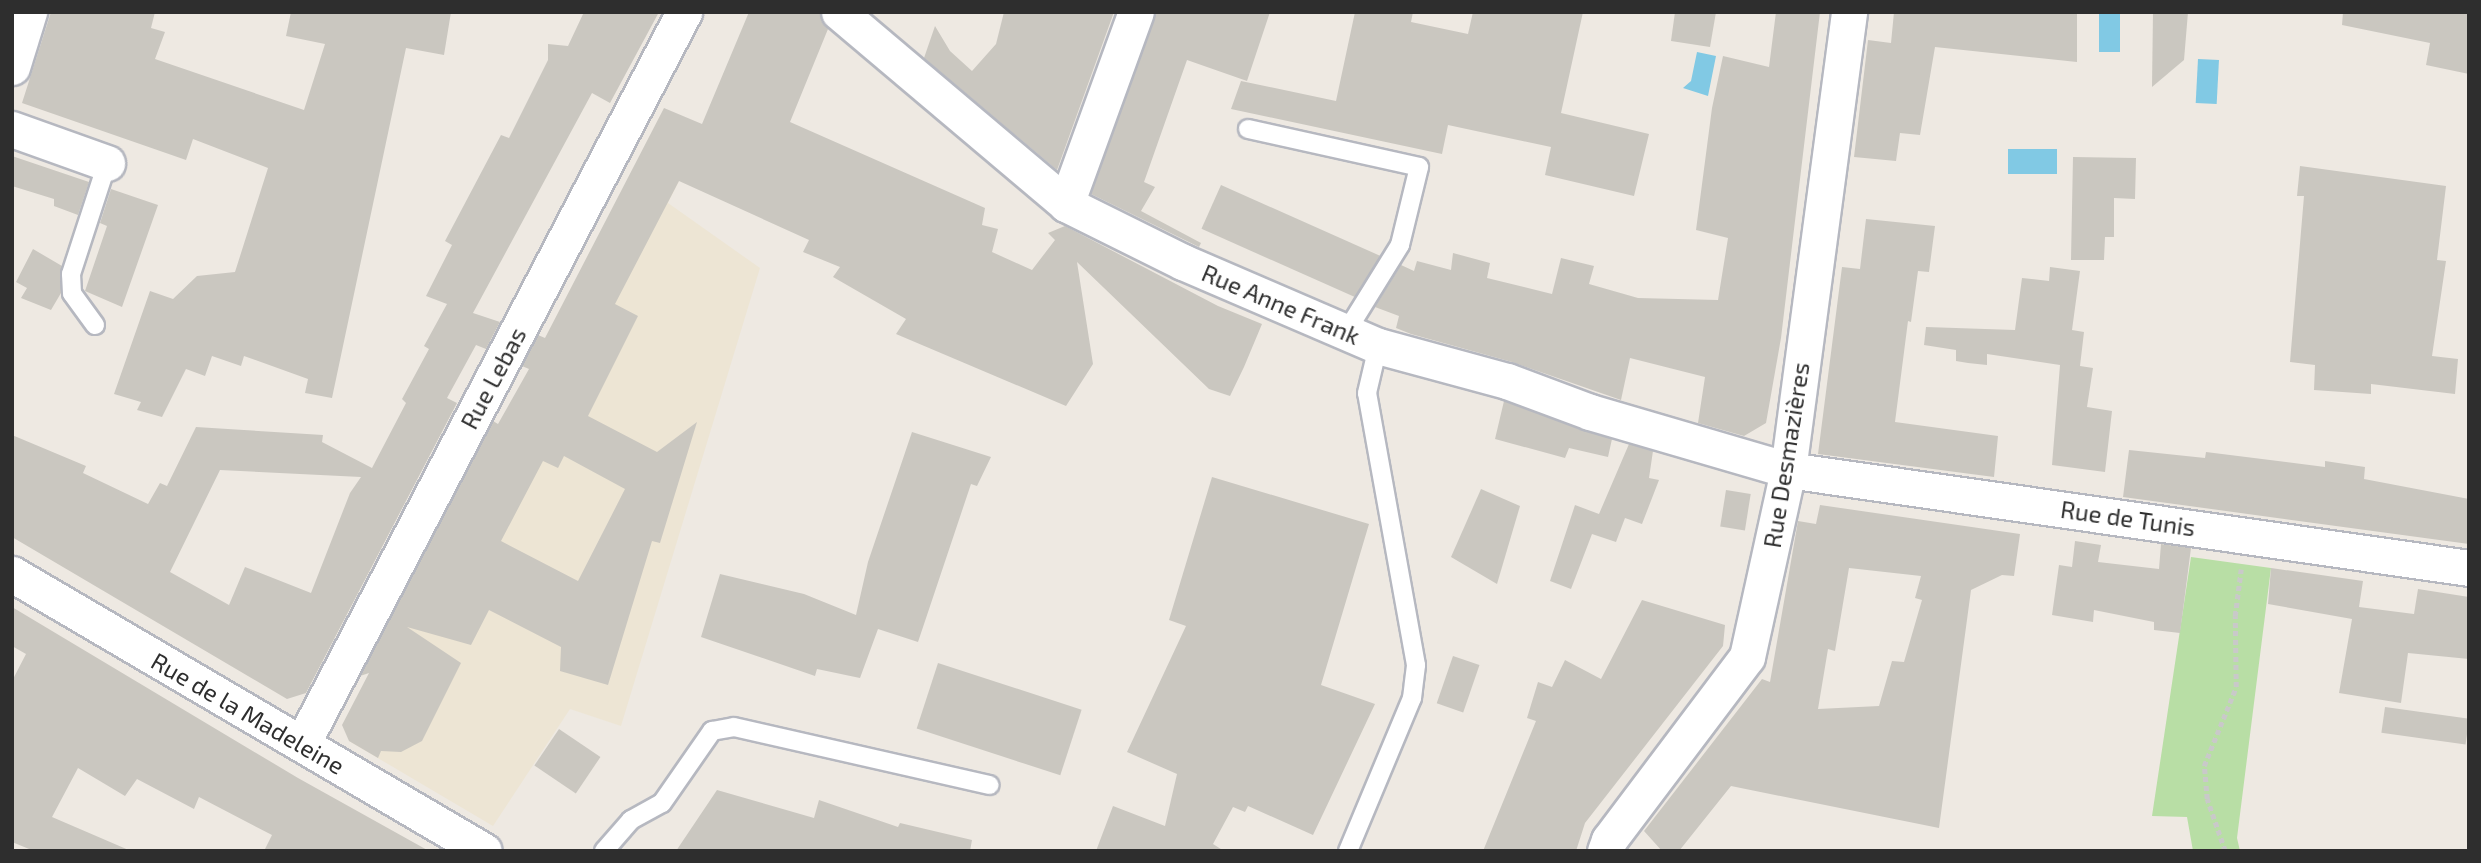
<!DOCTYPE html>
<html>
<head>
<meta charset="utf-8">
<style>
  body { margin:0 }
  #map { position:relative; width:2481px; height:863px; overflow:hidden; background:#eee9e2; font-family:"Exo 2",sans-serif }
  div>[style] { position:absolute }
  .education>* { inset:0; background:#ede5d4 }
  .green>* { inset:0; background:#b8dea5 }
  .water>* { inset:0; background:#81c9e4; transform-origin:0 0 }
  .building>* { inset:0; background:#cac7c0; transform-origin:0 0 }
  .path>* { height:4.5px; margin-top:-2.25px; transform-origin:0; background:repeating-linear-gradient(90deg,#c9c9c9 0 5px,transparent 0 8.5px) }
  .roads { filter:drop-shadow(2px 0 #b6b8c0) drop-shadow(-2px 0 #b6b8c0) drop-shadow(0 2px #b6b8c0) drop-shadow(0 -2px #b6b8c0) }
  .lane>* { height:18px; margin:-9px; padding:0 9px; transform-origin:9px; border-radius:9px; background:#fff }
  .street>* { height:35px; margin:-17.5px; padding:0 17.5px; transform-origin:17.5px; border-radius:17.5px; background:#fff }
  span { translate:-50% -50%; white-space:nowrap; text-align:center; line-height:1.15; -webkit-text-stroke:6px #fff; paint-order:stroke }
  .street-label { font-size:24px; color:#2e2e2e }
  .frame { position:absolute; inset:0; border:14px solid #2e2e2e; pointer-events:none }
</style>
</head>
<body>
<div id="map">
  <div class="education">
    <div style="clip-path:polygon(637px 162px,679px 181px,668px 203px,760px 268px,621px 726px,570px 709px,493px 826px,349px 741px,472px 479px)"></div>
  </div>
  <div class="green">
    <div style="clip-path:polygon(2191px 557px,2271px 568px,2237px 838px,2240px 851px,2193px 851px,2187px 817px,2152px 816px)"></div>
  </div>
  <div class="water">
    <div style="left:2099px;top:12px;width:21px;height:40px"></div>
    <div style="clip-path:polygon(1697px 52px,1716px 56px,1708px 96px,1683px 88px,1691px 81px)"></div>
    <div style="left:2198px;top:59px;width:21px;height:44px;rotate:3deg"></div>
    <div style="left:2008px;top:149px;width:49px;height:25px"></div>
  </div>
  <div class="building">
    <div style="clip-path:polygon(51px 12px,155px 12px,151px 28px,165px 32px,155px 59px,304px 110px,325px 44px,286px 36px,291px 12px,451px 12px,444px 55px,406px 48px,332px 398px,305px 393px,308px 379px,244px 356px,241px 366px,212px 356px,205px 376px,186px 369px,162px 417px,137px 410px,141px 402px,114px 394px,150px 291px,173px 299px,197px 276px,235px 272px,268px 168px,193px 139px,186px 160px,22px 103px)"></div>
    <div style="clip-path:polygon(evenodd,584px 12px,659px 12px,610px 103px,592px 93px,473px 313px,500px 322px,486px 349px,476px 345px,447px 398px,457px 403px,306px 693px,287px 699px,12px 537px,12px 435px,86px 466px,83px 473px,148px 504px,160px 483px,167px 486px,196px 427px,323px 435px,322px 442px,372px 468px,406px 403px,402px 399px,429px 349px,424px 346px,447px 304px,426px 296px,452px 245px,445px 241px,501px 135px,509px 138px,548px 60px,548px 44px,568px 46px,584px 12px,220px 470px,361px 477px,350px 493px,311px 593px,245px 567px,229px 605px,170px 572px,220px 470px)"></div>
    <div style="clip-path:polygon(evenodd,749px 12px,819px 12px,828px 29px,790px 122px,985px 208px,982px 225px,998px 229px,992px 252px,1032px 270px,1055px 240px,1048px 233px,1065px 226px,1218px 306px,1262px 324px,1244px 367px,1230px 396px,1209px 389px,1077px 262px,1093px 364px,1066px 406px,896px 334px,906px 319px,833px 277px,840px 267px,803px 252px,809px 240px,679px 181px,615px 304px,638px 316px,588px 416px,657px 452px,697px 422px,660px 543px,652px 541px,608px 685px,560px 671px,561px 647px,489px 610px,471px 645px,407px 627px,461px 663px,422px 741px,401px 752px,381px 751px,378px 758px,349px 741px,342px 725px,369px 673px,360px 676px,493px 421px,498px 424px,529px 369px,522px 366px,538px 335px,545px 338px,664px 108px,702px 124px,749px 12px,564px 456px,625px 489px,578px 581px,501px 541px,543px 461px,558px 468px,564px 456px)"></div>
    <div style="clip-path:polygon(1004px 12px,1114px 12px,1057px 170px,924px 58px,935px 26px,950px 51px,972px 71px,996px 44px)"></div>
    <div style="clip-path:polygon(1156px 12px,1270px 12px,1247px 81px,1187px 60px,1144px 182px,1155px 187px,1141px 211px,1201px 243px,1199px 247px,1091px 194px)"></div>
    <div style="clip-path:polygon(1355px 12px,1413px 12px,1411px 22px,1468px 34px,1473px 12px,1583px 12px,1561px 113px,1649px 134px,1634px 196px,1545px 175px,1551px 147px,1448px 125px,1442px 154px,1231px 109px,1241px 81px,1336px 101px)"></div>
    <div style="clip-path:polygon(1675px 12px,1716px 12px,1710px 47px,1671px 41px)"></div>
    <div style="clip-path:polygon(1776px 12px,1820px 12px,1781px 338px,1766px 423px,1744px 436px,1698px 423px,1705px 377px,1630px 358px,1621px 400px,1512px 362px,1411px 334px,1396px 328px,1399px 316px,1375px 307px,1401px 265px,1414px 271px,1417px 261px,1451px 270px,1453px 253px,1490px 263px,1487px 278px,1552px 294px,1561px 258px,1594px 266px,1589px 284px,1638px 298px,1718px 300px,1728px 238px,1696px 230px,1712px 108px,1723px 56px,1769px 67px)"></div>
    <div style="clip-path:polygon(1894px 12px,2077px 12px,2077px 62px,1935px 47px,1920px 135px,1900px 133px,1896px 161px,1854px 157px,1868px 40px,1891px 43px)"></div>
    <div style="clip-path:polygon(2153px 12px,2188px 12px,2184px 60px,2152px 87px)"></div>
    <div style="clip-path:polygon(2343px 12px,2469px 12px,2469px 74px,2426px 65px,2430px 43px,2342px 25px)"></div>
    <div style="clip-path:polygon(12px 156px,89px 182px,78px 215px,54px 206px,54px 199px,12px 186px)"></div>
    <div style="clip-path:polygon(2073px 157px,2136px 158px,2135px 199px,2114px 198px,2114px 237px,2105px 237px,2104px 260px,2071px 260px)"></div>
    <div style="clip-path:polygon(2300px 166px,2446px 186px,2437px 260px,2446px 261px,2432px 356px,2458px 359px,2455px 394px,2371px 384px,2371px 394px,2314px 390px,2315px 365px,2290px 362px,2304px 196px,2297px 196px)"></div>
    <div style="left:1221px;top:185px;width:174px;height:48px;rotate:24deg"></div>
    <div style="clip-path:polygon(111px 189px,158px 205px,122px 307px,85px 291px,107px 226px,100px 223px)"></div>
    <div style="clip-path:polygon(1866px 219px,1935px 226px,1929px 272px,1918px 271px,1911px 322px,1908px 321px,1895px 422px,1998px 436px,1994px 477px,1818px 454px,1842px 267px,1860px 269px)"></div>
    <div style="clip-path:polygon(33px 249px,62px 266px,61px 293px,51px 310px,21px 298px,27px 288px,16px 282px)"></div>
    <div style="clip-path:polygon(2050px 267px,2080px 271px,2072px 330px,2084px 332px,2080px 366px,2093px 368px,2087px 407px,2112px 411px,2105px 472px,2052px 465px,2060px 365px,1987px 354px,1987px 365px,1968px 363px,1956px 361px,1956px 350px,1924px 345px,1926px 327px,2015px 330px,2022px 278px,2049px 281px)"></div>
    <div style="clip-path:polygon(1504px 401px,1612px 439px,1608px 457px,1569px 448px,1565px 458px,1495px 439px)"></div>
    <div style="clip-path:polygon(912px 432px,991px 457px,977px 486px,971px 484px,918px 642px,878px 629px,860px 678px,817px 669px,815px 676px,701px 637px,720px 574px,804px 594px,856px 615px,868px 562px)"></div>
    <div style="clip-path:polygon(1629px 444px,1653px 451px,1649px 478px,1659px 480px,1642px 524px,1625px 518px,1616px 542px,1592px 534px,1571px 589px,1550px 581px,1575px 505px,1599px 514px)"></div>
    <div style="clip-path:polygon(2129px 450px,2205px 458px,2206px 452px,2325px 467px,2325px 461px,2365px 467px,2364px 479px,2469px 499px,2469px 544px,2123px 497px)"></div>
    <div style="clip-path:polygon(1212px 477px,1369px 524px,1321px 685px,1375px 704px,1313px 835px,1248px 806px,1245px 812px,1233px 807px,1213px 844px,1224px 851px,1096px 851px,1113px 806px,1165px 826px,1177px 774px,1127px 752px,1186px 626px,1169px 620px)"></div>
    <div style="clip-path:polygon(1481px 489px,1520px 506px,1497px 584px,1451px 557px)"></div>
    <div style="left:1726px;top:490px;width:25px;height:37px;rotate:9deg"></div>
    <div style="clip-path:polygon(evenodd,1820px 505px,2020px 534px,2014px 576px,2002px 575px,1971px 590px,1939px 828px,1731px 786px,1679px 851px,1662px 851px,1644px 831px,1762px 679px,1770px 682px,1798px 521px,1816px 524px,1820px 505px,1849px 568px,1921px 576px,1915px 598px,1922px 600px,1904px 662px,1892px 661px,1879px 706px,1818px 709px,1828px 649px,1835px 651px,1849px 568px)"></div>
    <div style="clip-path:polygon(2075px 541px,2101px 545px,2098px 562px,2159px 569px,2161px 544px,2191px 548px,2180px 633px,2154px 630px,2154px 622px,2094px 610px,2093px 622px,2052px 615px,2059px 565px,2072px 567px)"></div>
    <div style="clip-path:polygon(2271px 568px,2363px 581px,2359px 607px,2414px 614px,2418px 589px,2469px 597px,2469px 659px,2408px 653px,2401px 703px,2339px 693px,2352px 619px,2268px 604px)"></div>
    <div style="clip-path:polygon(1642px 600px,1725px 625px,1723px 646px,1585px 823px,1576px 851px,1483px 851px,1536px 721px,1527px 718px,1538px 682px,1552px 687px,1565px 660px,1601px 679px)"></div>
    <div style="clip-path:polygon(12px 607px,298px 778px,429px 851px,264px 851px,272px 835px,199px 797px,194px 809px,137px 779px,125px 796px,78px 768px,52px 817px,131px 851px,34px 851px,12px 842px,12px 681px,26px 654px,12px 646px)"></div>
    <div style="left:1453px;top:656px;width:28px;height:50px;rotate:19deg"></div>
    <div style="left:938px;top:663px;width:151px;height:69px;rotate:18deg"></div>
    <div style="left:2385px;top:707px;width:85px;height:26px;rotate:8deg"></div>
    <div style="left:559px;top:729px;width:50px;height:44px;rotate:34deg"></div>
    <div style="clip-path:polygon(717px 790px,814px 818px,819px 800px,898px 827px,900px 823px,972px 840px,970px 851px,676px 851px)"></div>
  </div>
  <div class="path">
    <div style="left:2225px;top:851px;width:55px;rotate:-109.1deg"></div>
    <div style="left:2207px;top:799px;width:33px;rotate:-95deg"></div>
    <div style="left:2204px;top:766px;width:85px;rotate:-67.9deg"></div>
    <div style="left:2236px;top:687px;width:71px;rotate:-90.8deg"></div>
    <div style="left:2235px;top:616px;width:47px;rotate:-82.7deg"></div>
  </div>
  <div class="roads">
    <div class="lane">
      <div style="left:1248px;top:129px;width:175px;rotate:12.5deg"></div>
      <div style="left:1419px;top:167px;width:80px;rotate:103.7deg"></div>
      <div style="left:1400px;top:245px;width:102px;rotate:121.8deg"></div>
      <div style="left:95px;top:325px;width:39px;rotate:-126deg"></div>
      <div style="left:72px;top:293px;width:19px;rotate:-93deg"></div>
      <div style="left:71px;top:274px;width:117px;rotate:-72deg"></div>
      <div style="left:604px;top:851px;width:41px;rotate:-48.9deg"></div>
      <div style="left:631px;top:820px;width:35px;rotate:-29deg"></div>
      <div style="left:662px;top:803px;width:88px;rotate:-55.2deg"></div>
      <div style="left:712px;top:731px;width:22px;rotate:-10deg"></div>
      <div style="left:734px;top:727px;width:262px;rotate:12.8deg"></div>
      <div style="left:1348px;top:851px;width:166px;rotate:-67.3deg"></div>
      <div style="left:1412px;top:698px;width:33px;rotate:-83deg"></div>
      <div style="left:1416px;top:665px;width:276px;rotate:-100.2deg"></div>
      <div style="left:1367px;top:393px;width:48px;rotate:-76.8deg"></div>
    </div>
    <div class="street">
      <div style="left:839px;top:12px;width:297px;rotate:40.2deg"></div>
      <div style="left:1066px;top:204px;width:131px;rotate:26.4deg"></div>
      <div style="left:1183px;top:262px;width:212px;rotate:23.3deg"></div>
      <div style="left:1378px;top:346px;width:134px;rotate:15.2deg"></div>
      <div style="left:1507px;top:381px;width:89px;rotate:20.5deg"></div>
      <div style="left:1590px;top:412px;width:206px;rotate:16.3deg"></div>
      <div style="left:1788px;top:470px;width:688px;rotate:8.19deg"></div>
      <div style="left:12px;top:67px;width:58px;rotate:-72.8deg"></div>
      <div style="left:12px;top:129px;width:101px;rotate:19.7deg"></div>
      <div style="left:1066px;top:204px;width:204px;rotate:-70deg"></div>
      <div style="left:12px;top:574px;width:547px;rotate:30.41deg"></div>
      <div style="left:302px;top:744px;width:826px;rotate:-62.44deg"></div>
      <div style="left:1605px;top:851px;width:12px;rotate:-70deg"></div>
      <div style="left:1609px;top:840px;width:229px;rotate:-53deg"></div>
      <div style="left:1747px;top:657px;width:191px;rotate:-77.6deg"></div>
      <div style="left:1788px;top:470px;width:462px;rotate:-82.4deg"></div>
    </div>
  </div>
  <div class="street-label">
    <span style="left:1281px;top:304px;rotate:23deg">Rue Anne Frank</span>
    <span style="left:493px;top:378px;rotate:-62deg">Rue Lebas</span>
    <span style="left:1786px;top:455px;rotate:-81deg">Rue Desmazières</span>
    <span style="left:2128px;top:518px;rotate:8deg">Rue de Tunis</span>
    <span style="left:248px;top:713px;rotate:30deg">Rue de la Madeleine</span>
  </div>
  <div class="frame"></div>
</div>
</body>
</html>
